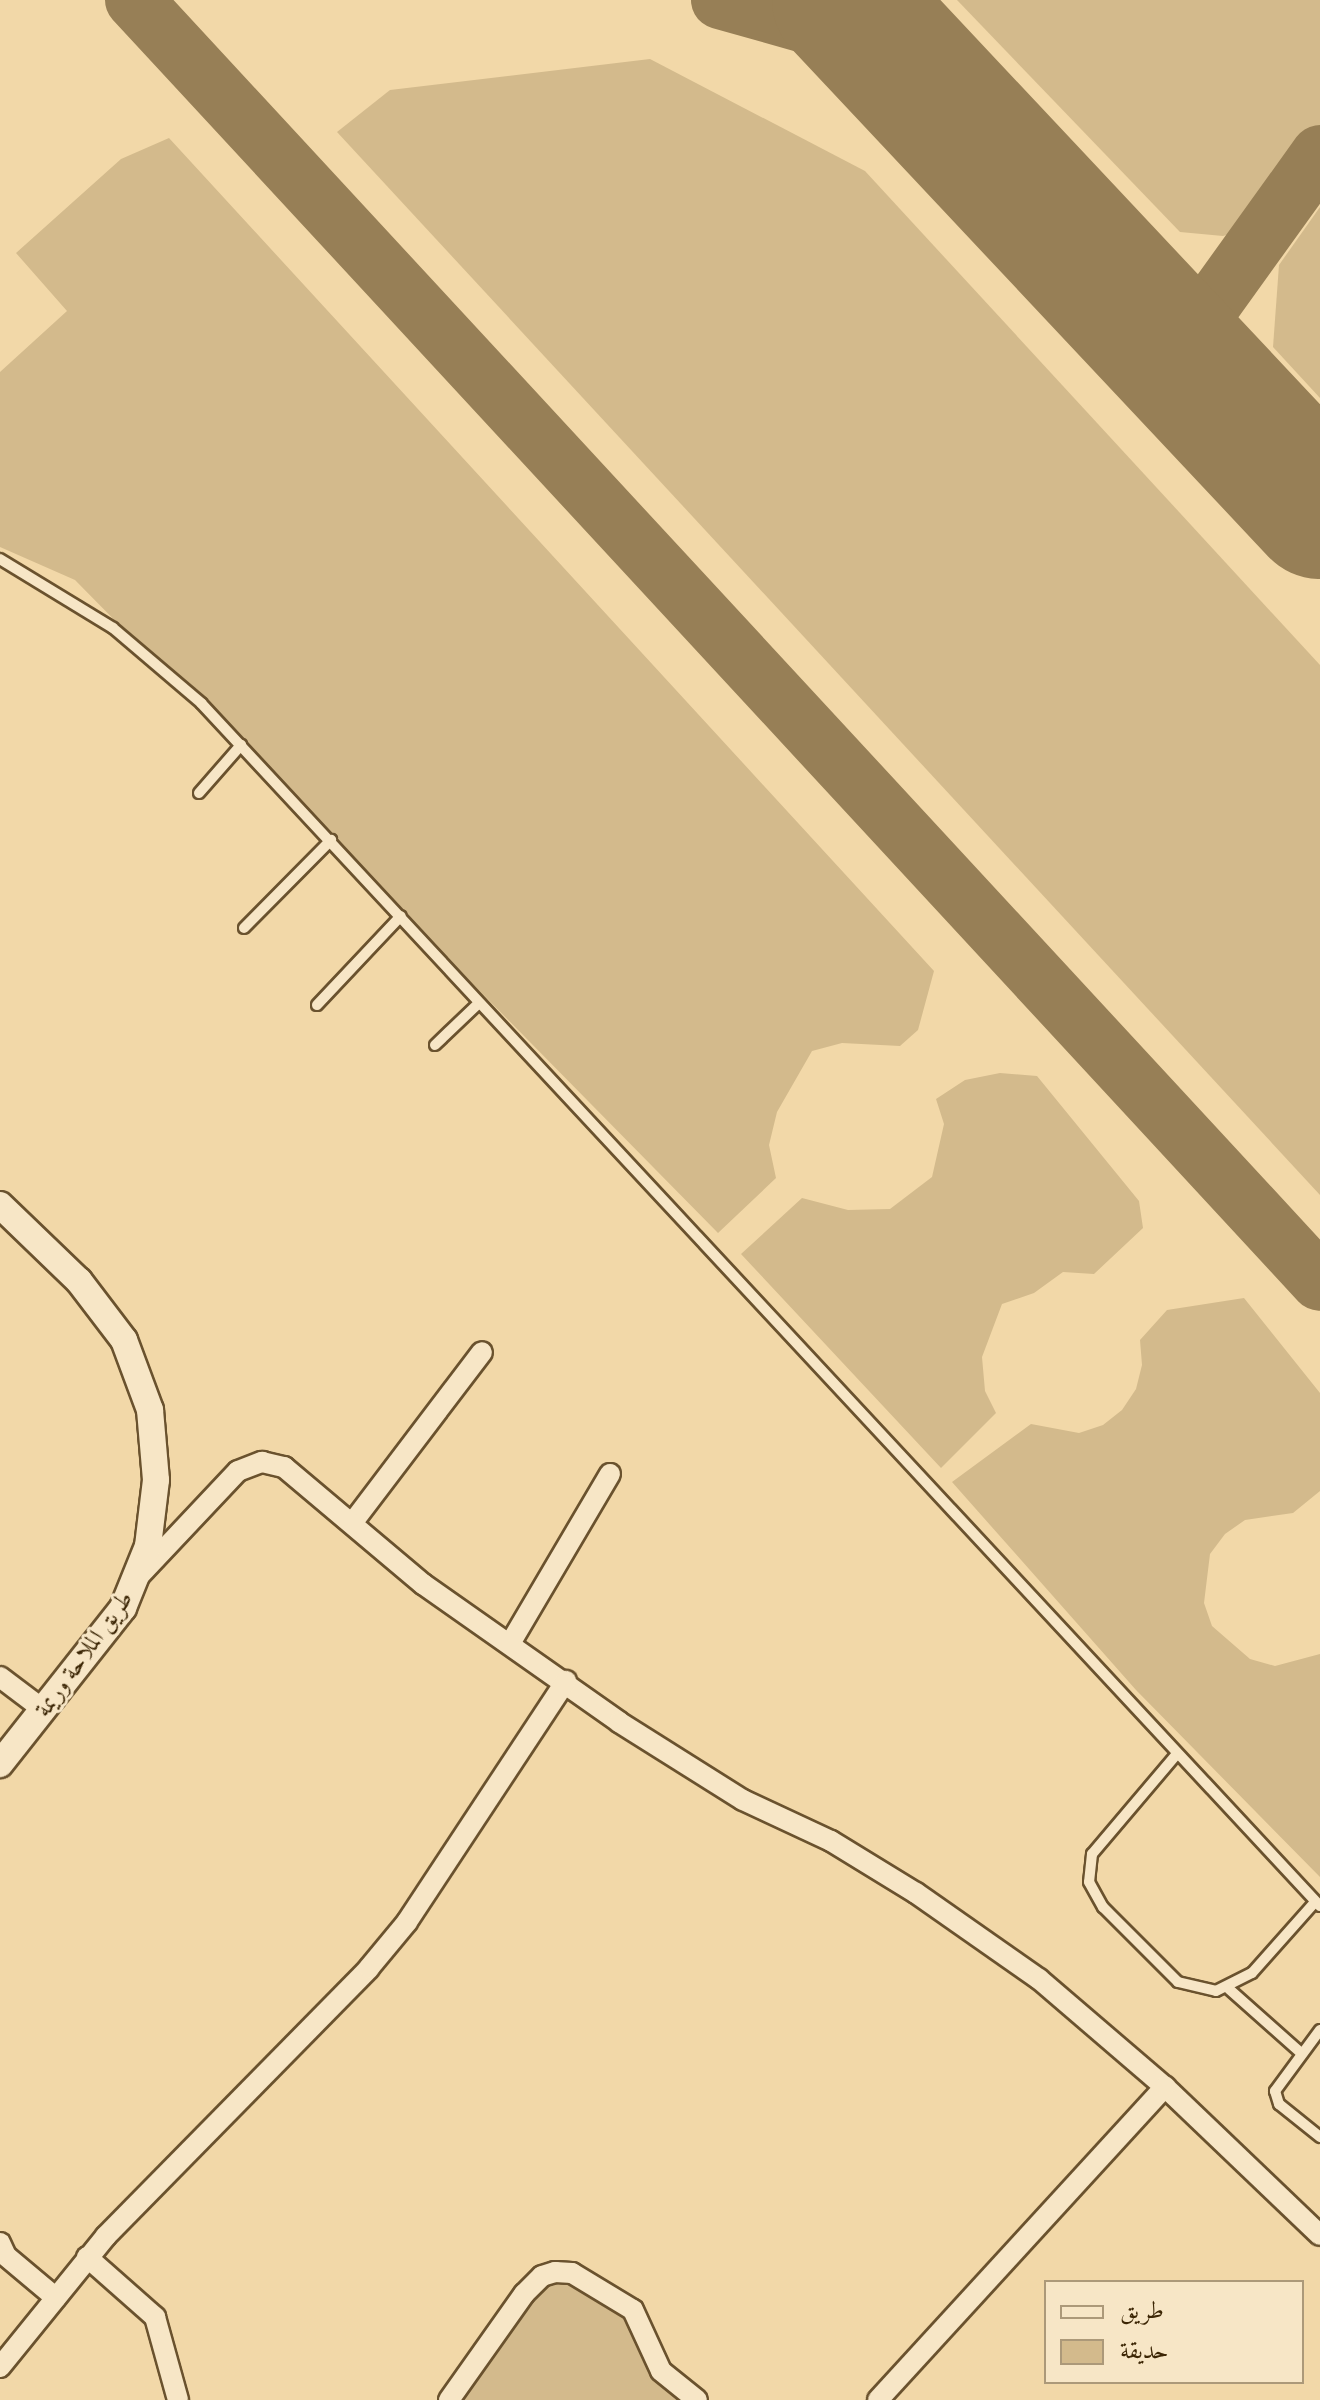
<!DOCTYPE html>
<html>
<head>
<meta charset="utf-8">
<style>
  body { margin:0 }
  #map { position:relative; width:1320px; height:2400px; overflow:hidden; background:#f2d8a8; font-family:"IM FELL Great Primer",Amiri,serif }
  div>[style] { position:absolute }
  .green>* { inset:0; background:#d3ba8c }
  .taxiway>* { height:58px; margin:-29px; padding:0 29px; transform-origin:29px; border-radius:29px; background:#977f56 }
  .runway>* { height:142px; margin:-71px; padding:0 71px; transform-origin:71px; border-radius:71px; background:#977f56 }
  .roads { filter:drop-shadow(2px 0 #6a522e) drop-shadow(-2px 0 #6a522e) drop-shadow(0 2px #6a522e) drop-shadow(0 -2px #6a522e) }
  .service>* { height:10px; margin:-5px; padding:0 5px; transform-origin:5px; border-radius:5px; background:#f7e6c6 }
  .minor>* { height:20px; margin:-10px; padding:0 10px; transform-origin:10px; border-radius:10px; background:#f7e6c6 }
  .tertiary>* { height:26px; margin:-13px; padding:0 13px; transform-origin:13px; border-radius:13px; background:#f7e6c6 }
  span { translate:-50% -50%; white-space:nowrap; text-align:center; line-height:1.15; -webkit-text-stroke:6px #f7e6c6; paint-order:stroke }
  .street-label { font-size:24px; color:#3c2605 }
  .legend { position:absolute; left:1044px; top:2280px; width:260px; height:104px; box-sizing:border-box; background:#f7e6c6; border:2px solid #ac9979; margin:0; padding:10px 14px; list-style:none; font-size:24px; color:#3c2605 }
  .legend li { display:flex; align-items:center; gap:16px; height:40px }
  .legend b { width:40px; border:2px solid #ac9979 }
</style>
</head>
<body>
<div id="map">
  <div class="green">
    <div style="clip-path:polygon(957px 0,1320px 0,1320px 127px,1253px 227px,1223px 236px,1180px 232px)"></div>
    <div style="clip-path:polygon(650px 59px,865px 171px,1320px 665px,1320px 1195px,337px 132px,390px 90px)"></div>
    <div style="clip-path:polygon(169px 138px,934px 971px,918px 1030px,900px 1046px,842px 1043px,812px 1051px,777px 1112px,769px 1145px,776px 1178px,718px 1233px,75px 580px,0 547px,0 372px,67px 311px,16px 253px,121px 159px)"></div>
    <div style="clip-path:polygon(1320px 207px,1320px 398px,1273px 347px,1279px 265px)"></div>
    <div style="clip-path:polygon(1000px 1073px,1037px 1076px,1139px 1201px,1143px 1228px,1094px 1274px,1063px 1272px,1034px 1293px,1002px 1304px,982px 1357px,985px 1391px,996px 1413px,941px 1468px,741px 1254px,802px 1198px,848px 1210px,890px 1209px,932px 1177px,944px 1124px,936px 1099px,965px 1080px)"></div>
    <div style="clip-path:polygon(1244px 1298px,1320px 1393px,1320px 1491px,1293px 1513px,1245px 1520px,1225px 1534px,1210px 1554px,1204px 1603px,1212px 1626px,1250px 1659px,1275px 1666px,1320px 1654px,1320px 1877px,1136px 1690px,952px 1482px,1031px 1424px,1079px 1433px,1103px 1425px,1122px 1410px,1136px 1389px,1142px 1365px,1140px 1340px,1167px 1310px)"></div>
    <div style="clip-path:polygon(555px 2272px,624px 2304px,648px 2342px,697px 2400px,449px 2400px)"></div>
  </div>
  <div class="taxiway">
    <div style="left:134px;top:0;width:1746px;rotate:47.23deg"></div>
    <div style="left:720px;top:0;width:169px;rotate:15.8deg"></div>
    <div style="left:1177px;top:353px;width:245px;rotate:-54.3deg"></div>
  </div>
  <div class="runway">
    <div style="left:843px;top:0;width:697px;rotate:46.8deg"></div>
  </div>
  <div class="roads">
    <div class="service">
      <div style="left:0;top:559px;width:132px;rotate:31.4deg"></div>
      <div style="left:113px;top:628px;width:116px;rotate:40.4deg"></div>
      <div style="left:201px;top:703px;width:1643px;rotate:47.07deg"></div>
      <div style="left:199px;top:793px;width:64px;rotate:-48.8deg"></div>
      <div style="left:244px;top:928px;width:124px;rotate:-45.3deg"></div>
      <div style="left:317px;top:1005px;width:122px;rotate:-46.7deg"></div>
      <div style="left:435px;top:1045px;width:61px;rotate:-43.7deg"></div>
      <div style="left:1176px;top:1755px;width:130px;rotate:130.3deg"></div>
      <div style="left:1092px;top:1854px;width:28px;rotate:96deg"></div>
      <div style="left:1089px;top:1882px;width:29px;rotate:61deg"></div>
      <div style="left:1103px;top:1907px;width:106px;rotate:45deg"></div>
      <div style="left:1178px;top:1982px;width:39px;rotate:13deg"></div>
      <div style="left:1216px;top:1991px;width:40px;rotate:-26.6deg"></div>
      <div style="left:1252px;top:1973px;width:95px;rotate:-48.4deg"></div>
      <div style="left:1229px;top:1989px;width:96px;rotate:41.6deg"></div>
      <div style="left:1320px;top:2030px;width:76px;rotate:126.4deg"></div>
      <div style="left:1275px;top:2091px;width:14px;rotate:73deg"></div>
      <div style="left:1279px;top:2104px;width:53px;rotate:38.8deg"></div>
    </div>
    <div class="minor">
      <div style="left:353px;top:1522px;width:213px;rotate:-52.8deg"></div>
      <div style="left:139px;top:1576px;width:144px;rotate:-46.7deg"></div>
      <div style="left:238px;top:1471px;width:26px;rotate:-21deg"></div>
      <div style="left:262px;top:1462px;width:23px;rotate:13deg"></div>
      <div style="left:284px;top:1467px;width:182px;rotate:40.1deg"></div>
      <div style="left:423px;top:1584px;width:240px;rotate:35.1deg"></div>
      <div style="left:619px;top:1722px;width:146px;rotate:32.2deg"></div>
      <div style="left:743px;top:1800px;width:97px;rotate:25deg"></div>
      <div style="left:831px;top:1841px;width:100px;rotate:31.5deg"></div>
      <div style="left:916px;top:1893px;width:150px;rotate:35deg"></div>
      <div style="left:1039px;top:1979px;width:166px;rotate:40.6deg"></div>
      <div style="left:1165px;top:2087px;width:214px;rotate:43.7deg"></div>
      <div style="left:511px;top:1642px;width:195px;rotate:-59.5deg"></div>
      <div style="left:0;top:1677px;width:56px;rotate:37.1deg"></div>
      <div style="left:0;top:2243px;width:14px;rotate:65deg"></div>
      <div style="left:6px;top:2256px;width:65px;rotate:40deg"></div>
      <div style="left:87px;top:2257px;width:91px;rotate:41.4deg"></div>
      <div style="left:155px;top:2317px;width:86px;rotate:74.5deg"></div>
      <div style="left:0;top:2367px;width:169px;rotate:-51deg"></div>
      <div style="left:106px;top:2236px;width:375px;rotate:-45.5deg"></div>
      <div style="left:369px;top:1968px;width:60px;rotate:-50.4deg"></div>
      <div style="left:407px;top:1922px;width:289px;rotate:-56.6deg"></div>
      <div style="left:449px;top:2400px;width:130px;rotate:-54.7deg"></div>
      <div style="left:524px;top:2294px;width:25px;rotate:-45deg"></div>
      <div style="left:542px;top:2276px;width:14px;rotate:-17deg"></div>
      <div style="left:555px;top:2272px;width:17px;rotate:3deg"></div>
      <div style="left:572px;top:2273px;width:71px;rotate:31.2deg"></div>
      <div style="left:633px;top:2310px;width:67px;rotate:65.3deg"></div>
      <div style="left:661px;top:2371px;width:46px;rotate:38.9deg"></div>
      <div style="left:878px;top:2400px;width:425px;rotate:-47.5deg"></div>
    </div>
    <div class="tertiary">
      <div style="left:0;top:1205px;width:110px;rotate:43.9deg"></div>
      <div style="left:79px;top:1281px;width:74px;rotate:52.7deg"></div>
      <div style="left:124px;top:1340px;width:75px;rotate:69.6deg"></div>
      <div style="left:150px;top:1410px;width:70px;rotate:85.1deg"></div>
      <div style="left:156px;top:1480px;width:66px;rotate:96.9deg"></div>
      <div style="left:148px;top:1546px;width:67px;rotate:112deg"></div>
      <div style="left:123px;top:1608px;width:199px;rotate:128.3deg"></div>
    </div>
  </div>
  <div class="street-label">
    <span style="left:84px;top:1654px;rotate:-54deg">طريق الملاحة وريمة</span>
  </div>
  <ul class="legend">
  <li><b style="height:10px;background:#f7e6c6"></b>طريق</li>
  <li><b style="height:22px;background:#d3ba8c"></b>حديقة</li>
  </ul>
</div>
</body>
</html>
